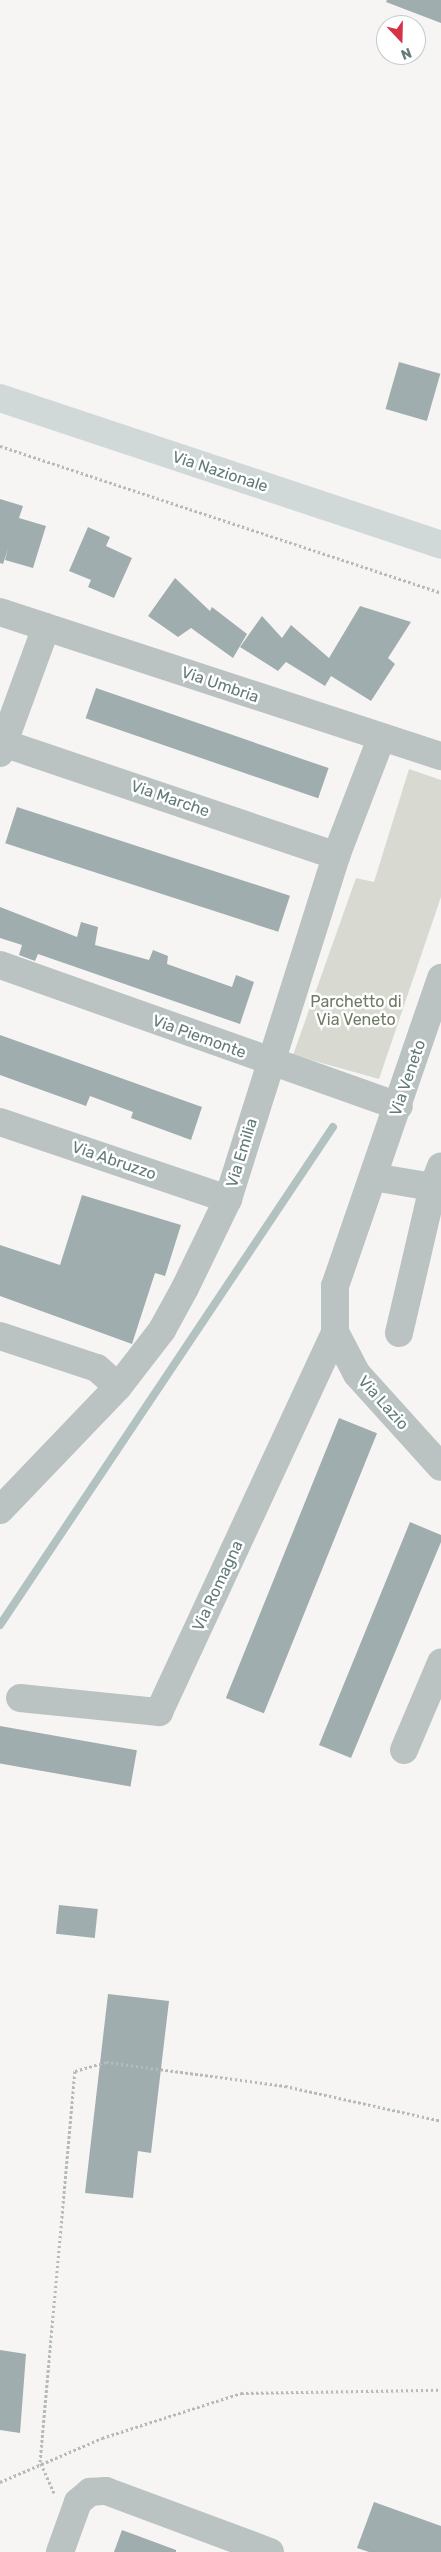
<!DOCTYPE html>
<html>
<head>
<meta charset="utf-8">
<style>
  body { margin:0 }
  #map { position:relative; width:441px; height:2552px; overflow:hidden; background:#f6f5f3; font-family:Rubik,sans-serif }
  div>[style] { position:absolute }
  .green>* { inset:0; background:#d8dad2 }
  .stream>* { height:8px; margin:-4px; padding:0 4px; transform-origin:4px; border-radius:4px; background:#b1c2c1 }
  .building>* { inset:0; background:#a0adae; transform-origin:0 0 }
  .path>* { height:3px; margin-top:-1.5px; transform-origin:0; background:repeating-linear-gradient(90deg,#b5babb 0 2.5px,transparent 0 5px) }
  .minor>* { height:28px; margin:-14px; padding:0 14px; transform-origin:14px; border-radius:14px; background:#bac2c2 }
  .major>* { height:28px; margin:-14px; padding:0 14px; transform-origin:14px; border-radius:14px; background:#d1d8d8 }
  span { translate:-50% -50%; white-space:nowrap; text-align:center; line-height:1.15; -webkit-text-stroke:5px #fff; paint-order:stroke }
  .street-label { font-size:16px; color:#637a7b }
  .park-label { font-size:16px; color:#707965 }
  .north { position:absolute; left:376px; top:15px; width:50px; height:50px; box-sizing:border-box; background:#fff; border:1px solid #c1caca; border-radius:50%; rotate:159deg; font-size:14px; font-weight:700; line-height:20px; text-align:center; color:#637a7b }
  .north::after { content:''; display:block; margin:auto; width:18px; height:22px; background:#d53348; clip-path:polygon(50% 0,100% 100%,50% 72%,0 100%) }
</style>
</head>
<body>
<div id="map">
  <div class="green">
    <div style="clip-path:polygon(409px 769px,441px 780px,441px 897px,379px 1079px,293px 1055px,356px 878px,374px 882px)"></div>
  </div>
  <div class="stream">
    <div style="left:0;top:1625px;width:599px;rotate:-56.23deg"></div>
  </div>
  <div class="building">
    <div style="clip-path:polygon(387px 0,441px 0,441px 23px,386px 2px)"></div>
    <div style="left:399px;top:362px;width:43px;height:49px;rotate:16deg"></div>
    <div style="clip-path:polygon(0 499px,23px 506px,19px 518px,46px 526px,33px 568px,5px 560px,8px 549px,3px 564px,0 563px)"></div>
    <div style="clip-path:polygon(88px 527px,110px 537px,106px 546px,132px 558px,114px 598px,88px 587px,91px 580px,69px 571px)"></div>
    <div style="clip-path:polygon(175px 578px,210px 611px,212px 607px,247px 634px,233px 658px,191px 628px,178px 637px,148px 616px)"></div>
    <div style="clip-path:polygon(360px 606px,411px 622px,388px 658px,395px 664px,371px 701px,331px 676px,325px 686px,286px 662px,278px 671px,240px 647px,262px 616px,282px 638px,291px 625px,329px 658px)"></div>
    <div style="left:96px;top:688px;width:246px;height:32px;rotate:19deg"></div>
    <div style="left:17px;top:807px;width:287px;height:38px;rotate:18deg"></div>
    <div style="clip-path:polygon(0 907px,77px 937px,81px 922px,98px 927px,95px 945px,149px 960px,153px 950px,168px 956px,167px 964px,232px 987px,236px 975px,254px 982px,240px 1024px,38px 954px,35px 961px,19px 955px,22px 945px,0 938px)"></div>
    <div style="clip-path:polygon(0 1035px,202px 1107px,191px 1140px,131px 1118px,133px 1112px,90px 1096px,86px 1106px,0 1075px)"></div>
    <div style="clip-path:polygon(82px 1195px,181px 1225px,165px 1276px,155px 1273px,132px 1344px,0 1296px,0 1245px,60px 1265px)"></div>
    <div style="left:339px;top:1418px;width:41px;height:302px;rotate:22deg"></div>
    <div style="clip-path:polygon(410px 1522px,441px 1535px,441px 1542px,351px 1758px,319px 1745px)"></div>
    <div style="left:0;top:1726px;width:139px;height:37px;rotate:10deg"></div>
    <div style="left:59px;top:1905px;width:39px;height:29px;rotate:6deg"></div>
    <div style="clip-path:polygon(108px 1994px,169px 2001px,151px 2153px,138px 2151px,133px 2198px,85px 2193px)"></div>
    <div style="clip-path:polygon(0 2350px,26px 2354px,20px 2433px,0 2430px)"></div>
    <div style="clip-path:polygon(374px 2502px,441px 2526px,441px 2552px,369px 2552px,357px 2548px)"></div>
    <div style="clip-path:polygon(122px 2530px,176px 2550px,176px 2552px,114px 2552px)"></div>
  </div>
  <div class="path">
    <div style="left:0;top:446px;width:465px;rotate:18.4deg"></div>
    <div style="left:0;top:2482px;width:111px;rotate:-23.3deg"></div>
    <div style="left:102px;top:2438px;width:146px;rotate:-17.9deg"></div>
    <div style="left:241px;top:2393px;width:200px;rotate:-0.9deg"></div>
    <div style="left:54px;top:2493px;width:34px;rotate:-114deg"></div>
    <div style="left:40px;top:2462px;width:393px;rotate:-84.9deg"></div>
    <div style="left:75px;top:2071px;width:32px;rotate:-16deg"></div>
    <div style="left:106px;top:2062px;width:181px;rotate:7.6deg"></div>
    <div style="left:285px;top:2086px;width:160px;rotate:12.6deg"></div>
  </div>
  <div class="minor">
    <div style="left:0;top:612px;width:464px;rotate:18.1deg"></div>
    <div style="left:3px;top:743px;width:352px;rotate:18.7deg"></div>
    <div style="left:0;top:753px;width:134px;rotate:-69.9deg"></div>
    <div style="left:0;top:965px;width:423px;rotate:19.5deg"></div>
    <div style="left:0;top:1122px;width:241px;rotate:18.7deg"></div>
    <div style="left:373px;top:1177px;width:61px;rotate:9.5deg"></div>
    <div style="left:433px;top:1187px;width:22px;rotate:-69deg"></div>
    <div style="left:335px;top:1332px;width:47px;rotate:62.4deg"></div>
    <div style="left:357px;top:1374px;width:125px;rotate:47.9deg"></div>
    <div style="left:399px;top:1333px;width:150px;rotate:-76.9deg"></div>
    <div style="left:0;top:1336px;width:102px;rotate:18.3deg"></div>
    <div style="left:97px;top:1368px;width:28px;rotate:42deg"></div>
    <div style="left:0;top:1510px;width:170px;rotate:-46.2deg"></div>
    <div style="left:118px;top:1387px;width:72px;rotate:-52.3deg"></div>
    <div style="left:162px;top:1330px;width:48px;rotate:-61.3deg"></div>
    <div style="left:185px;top:1288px;width:99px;rotate:-64.2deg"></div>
    <div style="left:228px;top:1199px;width:360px;rotate:-72.5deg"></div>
    <div style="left:336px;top:856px;width:125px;rotate:-69deg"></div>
    <div style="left:20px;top:1698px;width:140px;rotate:5.8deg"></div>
    <div style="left:159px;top:1712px;width:419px;rotate:-65.1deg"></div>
    <div style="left:335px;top:1332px;width:46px;rotate:-90deg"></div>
    <div style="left:335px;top:1286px;width:326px;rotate:-71deg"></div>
    <div style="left:404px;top:1750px;width:95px;rotate:-67deg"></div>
    <div style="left:60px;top:2552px;width:53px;rotate:-70.2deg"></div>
    <div style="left:78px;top:2502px;width:16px;rotate:-40deg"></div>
    <div style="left:90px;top:2492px;width:16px;rotate:-4deg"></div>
    <div style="left:106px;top:2491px;width:175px;rotate:20.4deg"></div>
  </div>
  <div class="major">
    <div style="left:0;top:398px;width:465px;rotate:18.4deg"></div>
  </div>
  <div class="street-label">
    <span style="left:220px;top:472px;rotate:18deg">Via Nazionale</span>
    <span style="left:220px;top:685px;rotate:19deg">Via Umbria</span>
    <span style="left:170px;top:799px;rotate:19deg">Via Marche</span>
    <span style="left:199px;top:1037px;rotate:20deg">Via Piemonte</span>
    <span style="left:408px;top:1078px;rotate:-71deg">Via Veneto</span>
    <span style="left:242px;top:1153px;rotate:-73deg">Via Emilia</span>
    <span style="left:114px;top:1161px;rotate:19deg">Via Abruzzo</span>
    <span style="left:383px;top:1403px;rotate:48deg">Via Lazio</span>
    <span style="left:218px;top:1586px;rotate:-65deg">Via Romagna</span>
  </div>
  <div class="park-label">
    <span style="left:356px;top:1011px">Parchetto di<br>Via Veneto</span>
  </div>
  <div class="north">N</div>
</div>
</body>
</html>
